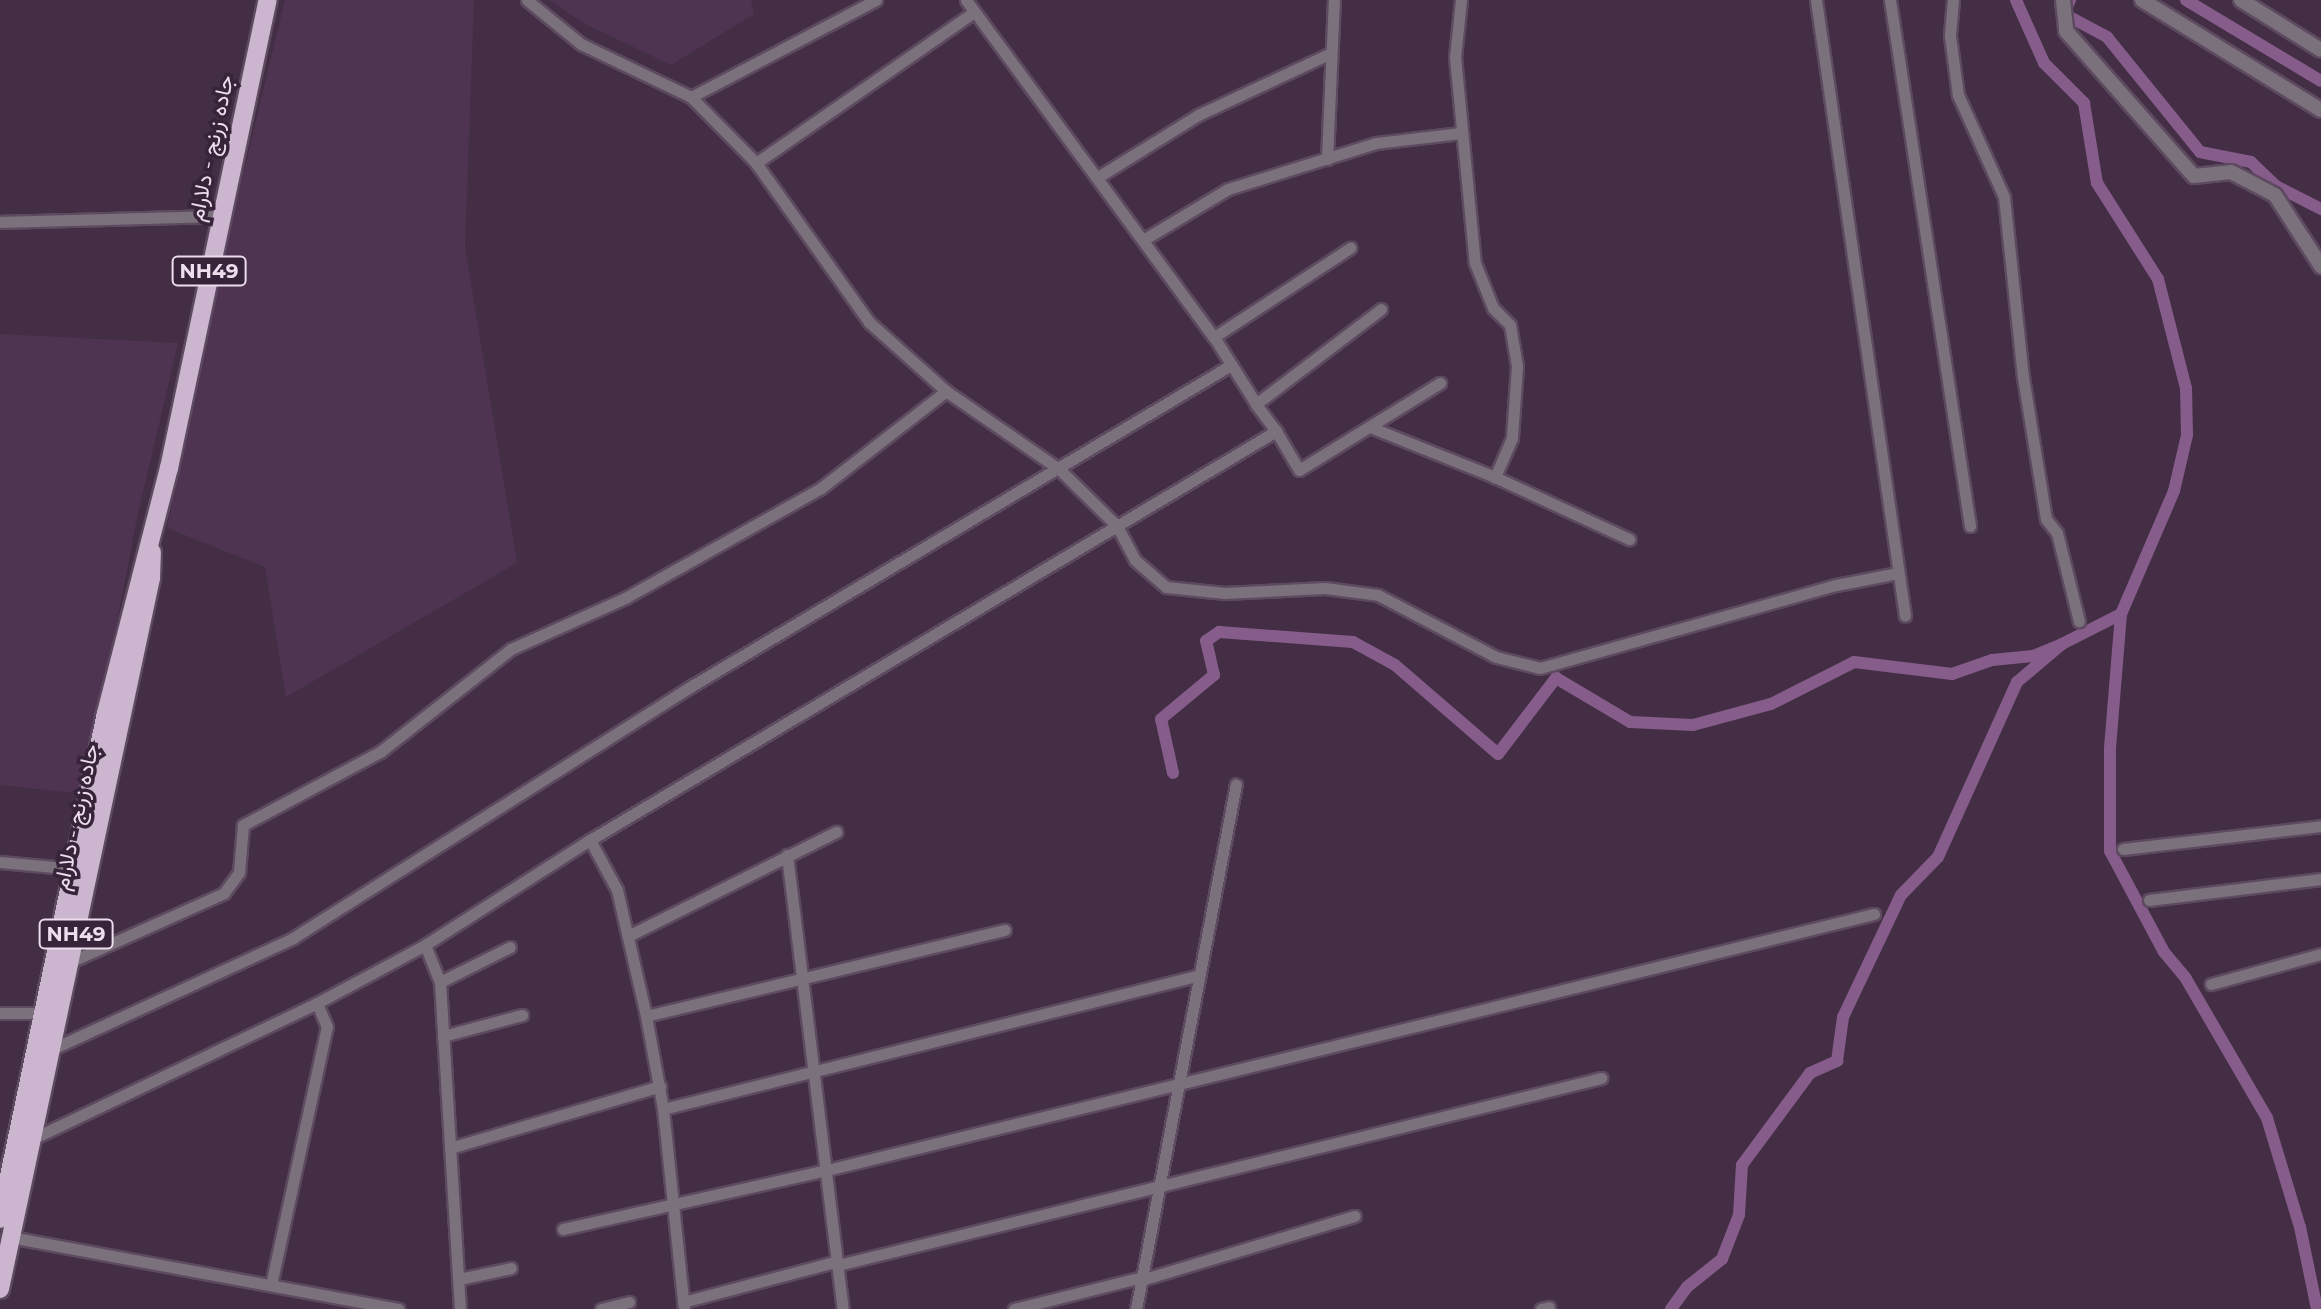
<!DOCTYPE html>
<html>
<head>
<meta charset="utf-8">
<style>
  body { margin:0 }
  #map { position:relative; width:2321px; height:1309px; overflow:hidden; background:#432e45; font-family:Montserrat,Vazirmatn,sans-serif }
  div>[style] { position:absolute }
  .built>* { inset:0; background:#4e3451 }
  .canal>* { height:12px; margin:-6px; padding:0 6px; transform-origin:6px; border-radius:6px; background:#865c8b }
  .roads { filter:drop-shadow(2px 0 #5e4a60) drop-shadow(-2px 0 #5e4a60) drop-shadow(0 2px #5e4a60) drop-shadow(0 -2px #5e4a60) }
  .minor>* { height:11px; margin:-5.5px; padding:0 5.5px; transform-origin:5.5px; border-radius:5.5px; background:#7b717c }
  .tertiary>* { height:14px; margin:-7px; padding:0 7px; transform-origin:7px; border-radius:7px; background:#7b717c }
  .trunk>* { height:18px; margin:-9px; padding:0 9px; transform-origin:9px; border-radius:9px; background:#ccb5cf }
  span { translate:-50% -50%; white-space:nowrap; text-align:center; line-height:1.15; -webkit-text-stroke:7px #38243a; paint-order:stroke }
  .shield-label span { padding:2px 6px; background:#38243a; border:2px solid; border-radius:6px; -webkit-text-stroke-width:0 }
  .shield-label { font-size:20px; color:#ecdeed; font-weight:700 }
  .street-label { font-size:22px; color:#ecdeed }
</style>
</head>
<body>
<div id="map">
  <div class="built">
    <div style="clip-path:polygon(285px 0,474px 0,465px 247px,517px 563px,286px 697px,265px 567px,167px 528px,222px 262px)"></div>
    <div style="clip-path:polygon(549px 0,751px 0,754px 14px,671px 65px,585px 24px)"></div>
    <div style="clip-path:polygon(0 334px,178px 343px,137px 518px,84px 794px,0 785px)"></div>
  </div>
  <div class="canal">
    <div style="left:2016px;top:0;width:69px;rotate:66deg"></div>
    <div style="left:2044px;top:63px;width:57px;rotate:45deg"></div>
    <div style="left:2084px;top:103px;width:81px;rotate:80.8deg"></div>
    <div style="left:2097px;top:183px;width:114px;rotate:57.6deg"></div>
    <div style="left:2158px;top:279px;width:113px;rotate:75.6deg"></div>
    <div style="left:2186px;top:388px;width:47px;rotate:88.8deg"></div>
    <div style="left:2187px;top:435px;width:57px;rotate:103.1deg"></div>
    <div style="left:2174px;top:491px;width:134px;rotate:113.3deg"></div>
    <div style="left:2121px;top:614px;width:135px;rotate:94.7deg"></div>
    <div style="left:2110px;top:749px;width:102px;rotate:90deg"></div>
    <div style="left:2110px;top:851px;width:115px;rotate:61.9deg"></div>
    <div style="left:2164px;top:952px;width:33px;rotate:50deg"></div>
    <div style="left:2185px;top:977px;width:163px;rotate:59.8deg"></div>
    <div style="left:2267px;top:1118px;width:114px;rotate:73.2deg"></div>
    <div style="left:2300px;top:1227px;width:84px;rotate:78.3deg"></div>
    <div style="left:2070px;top:0;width:15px;rotate:113deg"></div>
    <div style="left:2064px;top:14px;width:49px;rotate:28.1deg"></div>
    <div style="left:2107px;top:37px;width:148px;rotate:51deg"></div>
    <div style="left:2200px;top:152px;width:52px;rotate:11.1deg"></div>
    <div style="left:2251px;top:162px;width:35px;rotate:44deg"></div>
    <div style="left:2276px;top:186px;width:51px;rotate:27.1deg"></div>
    <div style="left:2186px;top:0;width:157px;rotate:31deg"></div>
    <div style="left:1173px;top:773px;width:55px;rotate:-102.5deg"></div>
    <div style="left:1161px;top:719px;width:69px;rotate:-39.7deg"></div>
    <div style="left:1214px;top:675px;width:35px;rotate:-103deg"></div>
    <div style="left:1206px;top:641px;width:16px;rotate:-35deg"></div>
    <div style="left:1219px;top:632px;width:134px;rotate:4.3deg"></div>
    <div style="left:1353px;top:642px;width:48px;rotate:28.7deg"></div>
    <div style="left:1395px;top:665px;width:136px;rotate:40.8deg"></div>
    <div style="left:1498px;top:754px;width:96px;rotate:-52.7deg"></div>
    <div style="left:1556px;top:678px;width:86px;rotate:30.7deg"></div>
    <div style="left:1630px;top:722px;width:63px;rotate:2.7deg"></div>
    <div style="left:1693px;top:725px;width:81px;rotate:-15.1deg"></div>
    <div style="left:1771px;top:704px;width:93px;rotate:-26.8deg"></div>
    <div style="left:1854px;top:662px;width:99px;rotate:7deg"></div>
    <div style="left:1952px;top:674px;width:42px;rotate:-19.3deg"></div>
    <div style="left:1992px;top:660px;width:41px;rotate:-5.6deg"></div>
    <div style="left:2033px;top:656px;width:31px;rotate:-22deg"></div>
    <div style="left:1671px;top:1309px;width:27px;rotate:-54deg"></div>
    <div style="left:1687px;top:1287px;width:45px;rotate:-38.7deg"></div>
    <div style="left:1722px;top:1259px;width:47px;rotate:-68.9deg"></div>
    <div style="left:1739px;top:1215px;width:50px;rotate:-86.6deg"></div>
    <div style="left:1742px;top:1165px;width:114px;rotate:-53.5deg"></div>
    <div style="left:1810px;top:1073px;width:30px;rotate:-24deg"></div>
    <div style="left:1837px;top:1061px;width:44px;rotate:-82.2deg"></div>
    <div style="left:1843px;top:1017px;width:135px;rotate:-64.6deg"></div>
    <div style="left:1901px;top:895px;width:53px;rotate:-45.8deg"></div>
    <div style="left:1938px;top:857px;width:192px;rotate:-65.7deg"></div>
    <div style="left:2017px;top:682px;width:59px;rotate:-40.2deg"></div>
    <div style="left:2062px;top:644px;width:66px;rotate:-27deg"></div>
  </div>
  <div class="roads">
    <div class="minor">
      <div style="left:527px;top:0;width:70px;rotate:39.2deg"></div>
      <div style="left:581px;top:44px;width:122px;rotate:25.7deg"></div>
      <div style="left:691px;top:97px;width:93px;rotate:45.4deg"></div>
      <div style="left:756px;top:163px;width:195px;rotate:54.6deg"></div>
      <div style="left:869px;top:322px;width:103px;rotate:41.9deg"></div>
      <div style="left:946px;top:391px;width:137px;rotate:34.6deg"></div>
      <div style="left:1059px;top:469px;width:81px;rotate:44.5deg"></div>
      <div style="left:1117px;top:526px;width:38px;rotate:62deg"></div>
      <div style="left:1135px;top:560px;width:41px;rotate:41.1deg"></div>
      <div style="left:1166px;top:587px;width:59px;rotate:5.8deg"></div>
      <div style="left:1225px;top:593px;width:100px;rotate:-2.9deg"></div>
      <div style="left:1325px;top:588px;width:53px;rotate:7.5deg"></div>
      <div style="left:1378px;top:595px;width:133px;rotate:27.7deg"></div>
      <div style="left:1496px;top:657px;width:45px;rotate:14deg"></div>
      <div style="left:1540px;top:668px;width:307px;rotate:-15.7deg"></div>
      <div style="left:1836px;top:585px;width:63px;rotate:-11deg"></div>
      <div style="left:966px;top:0;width:418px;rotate:53.7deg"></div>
      <div style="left:1214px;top:337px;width:79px;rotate:57.9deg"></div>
      <div style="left:1461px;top:0;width:57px;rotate:96deg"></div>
      <div style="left:1455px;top:57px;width:207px;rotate:84.5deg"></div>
      <div style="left:1475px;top:263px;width:48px;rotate:68.2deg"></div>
      <div style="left:1493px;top:308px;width:24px;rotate:45deg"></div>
      <div style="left:1510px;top:325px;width:42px;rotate:80.3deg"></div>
      <div style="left:1517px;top:366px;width:72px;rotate:94deg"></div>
      <div style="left:1512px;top:438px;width:43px;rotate:113.6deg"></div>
      <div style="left:1816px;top:0;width:622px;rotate:81.78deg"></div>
      <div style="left:1890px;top:0;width:532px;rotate:81.35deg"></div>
      <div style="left:1953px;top:0;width:36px;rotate:95deg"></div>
      <div style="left:1950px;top:36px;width:60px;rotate:82.3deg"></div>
      <div style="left:1958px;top:95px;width:112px;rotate:65.7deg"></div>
      <div style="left:2004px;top:197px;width:181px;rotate:84deg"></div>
      <div style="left:2023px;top:377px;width:144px;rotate:80.8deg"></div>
      <div style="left:2046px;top:519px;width:18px;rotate:52deg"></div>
      <div style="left:2057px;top:533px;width:91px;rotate:76deg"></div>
      <div style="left:691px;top:97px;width:209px;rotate:-27.7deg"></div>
      <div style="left:1327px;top:159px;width:159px;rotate:-87.5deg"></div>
      <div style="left:756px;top:163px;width:265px;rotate:-34.7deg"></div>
      <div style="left:1098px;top:177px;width:118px;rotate:-31.8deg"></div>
      <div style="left:1198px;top:115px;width:147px;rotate:-25deg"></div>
      <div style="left:0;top:222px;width:221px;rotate:-1.6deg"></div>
      <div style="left:1143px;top:240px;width:99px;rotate:-31deg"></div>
      <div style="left:1228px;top:189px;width:155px;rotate:-17.3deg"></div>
      <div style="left:1376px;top:143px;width:86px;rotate:-6.7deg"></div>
      <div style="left:1214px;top:337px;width:163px;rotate:-33.2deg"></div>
      <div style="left:1370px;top:427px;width:135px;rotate:21.8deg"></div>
      <div style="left:1495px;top:477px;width:148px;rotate:24.8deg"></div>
      <div style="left:1276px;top:431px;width:45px;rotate:59.5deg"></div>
      <div style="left:1299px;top:470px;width:166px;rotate:-31.7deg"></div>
      <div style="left:590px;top:840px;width:57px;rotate:61.6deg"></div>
      <div style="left:617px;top:890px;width:129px;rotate:77deg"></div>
      <div style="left:646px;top:1016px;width:95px;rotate:79.6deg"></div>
      <div style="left:663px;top:1109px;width:201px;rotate:84deg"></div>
      <div style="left:2123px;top:849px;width:199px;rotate:-6.6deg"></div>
      <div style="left:787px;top:855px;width:457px;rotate:83deg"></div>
      <div style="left:0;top:862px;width:76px;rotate:5.3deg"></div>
      <div style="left:2149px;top:900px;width:173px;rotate:-7deg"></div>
      <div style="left:628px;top:936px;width:233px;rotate:-26.6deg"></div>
      <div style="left:425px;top:945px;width:40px;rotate:68deg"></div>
      <div style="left:440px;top:982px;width:328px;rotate:86.5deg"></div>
      <div style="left:70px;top:962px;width:169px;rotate:-24.1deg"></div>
      <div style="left:224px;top:893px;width:26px;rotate:-54deg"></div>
      <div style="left:239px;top:872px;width:47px;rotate:-85.1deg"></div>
      <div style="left:243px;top:825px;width:155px;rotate:-28.1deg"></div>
      <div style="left:380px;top:752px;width:167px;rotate:-38.2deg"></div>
      <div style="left:511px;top:649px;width:125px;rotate:-24.1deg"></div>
      <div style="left:625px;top:598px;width:225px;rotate:-29.3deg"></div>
      <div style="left:821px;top:488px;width:158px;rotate:-37.8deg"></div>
      <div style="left:440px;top:982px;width:78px;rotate:-26.6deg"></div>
      <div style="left:2211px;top:984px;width:114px;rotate:-15.3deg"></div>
      <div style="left:0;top:1013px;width:44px"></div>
      <div style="left:646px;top:1016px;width:369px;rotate:-13.5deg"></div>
      <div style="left:443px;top:1036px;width:82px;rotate:-14.9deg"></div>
      <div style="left:50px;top:1050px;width:268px;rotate:-24.7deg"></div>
      <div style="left:293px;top:938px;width:470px;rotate:-32.3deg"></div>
      <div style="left:690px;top:687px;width:630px;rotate:-30.76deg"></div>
      <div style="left:663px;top:1109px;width:553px;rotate:-14.01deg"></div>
      <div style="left:32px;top:1139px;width:316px;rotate:-25.5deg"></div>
      <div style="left:317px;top:1003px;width:123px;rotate:-28.2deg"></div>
      <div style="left:425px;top:945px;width:196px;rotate:-32.5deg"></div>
      <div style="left:590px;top:840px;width:799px;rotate:-30.8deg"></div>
      <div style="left:1276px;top:431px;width:34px;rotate:-127deg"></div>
      <div style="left:1256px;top:404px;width:157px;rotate:-37.2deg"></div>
      <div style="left:450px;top:1148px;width:219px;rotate:-16.4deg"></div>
      <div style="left:563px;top:1229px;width:271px;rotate:-12.6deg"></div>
      <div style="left:827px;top:1170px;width:1078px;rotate:-13.74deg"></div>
      <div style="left:10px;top:1237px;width:395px;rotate:10.5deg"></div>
      <div style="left:838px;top:1265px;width:786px;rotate:-13.77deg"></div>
      <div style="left:459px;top:1279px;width:53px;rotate:-11.9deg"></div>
      <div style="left:1141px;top:1280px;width:223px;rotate:-16.7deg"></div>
      <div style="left:271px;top:1285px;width:264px;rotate:-77.8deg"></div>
      <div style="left:327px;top:1027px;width:26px;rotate:-113deg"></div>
      <div style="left:683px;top:1302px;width:160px;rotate:-14.8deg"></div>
      <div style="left:601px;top:1309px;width:29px;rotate:-14deg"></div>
      <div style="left:1014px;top:1309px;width:132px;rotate:-14deg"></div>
      <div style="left:1136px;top:1309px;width:534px;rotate:-79.22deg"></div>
      <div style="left:1541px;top:1309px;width:8px;rotate:-14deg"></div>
    </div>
    <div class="tertiary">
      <div style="left:2063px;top:0;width:31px;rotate:84deg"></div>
      <div style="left:2066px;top:31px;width:193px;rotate:48.6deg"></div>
      <div style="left:2194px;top:176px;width:37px;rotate:-6deg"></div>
      <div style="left:2231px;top:172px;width:50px;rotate:27.6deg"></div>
      <div style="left:2275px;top:195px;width:85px;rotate:57.1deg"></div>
      <div style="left:2142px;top:0;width:210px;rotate:31.6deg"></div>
      <div style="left:2241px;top:0;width:94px;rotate:32deg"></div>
    </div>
    <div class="trunk">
      <div style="left:0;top:1219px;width:517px;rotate:-78.17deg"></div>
      <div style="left:106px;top:713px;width:253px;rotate:-75.6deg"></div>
      <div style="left:169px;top:468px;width:478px;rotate:-78.1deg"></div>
      <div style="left:0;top:1289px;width:727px;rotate:-78.01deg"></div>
      <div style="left:151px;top:578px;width:26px;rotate:-88deg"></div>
    </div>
  </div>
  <div class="shield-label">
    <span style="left:209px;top:271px">NH49</span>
    <span style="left:76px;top:934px">NH49</span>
  </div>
  <div class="street-label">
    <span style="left:211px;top:148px;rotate:-78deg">جاده زرنج - دلارام</span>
    <span style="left:76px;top:817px;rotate:-78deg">جاده زرنج - دلارام</span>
  </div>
</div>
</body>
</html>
